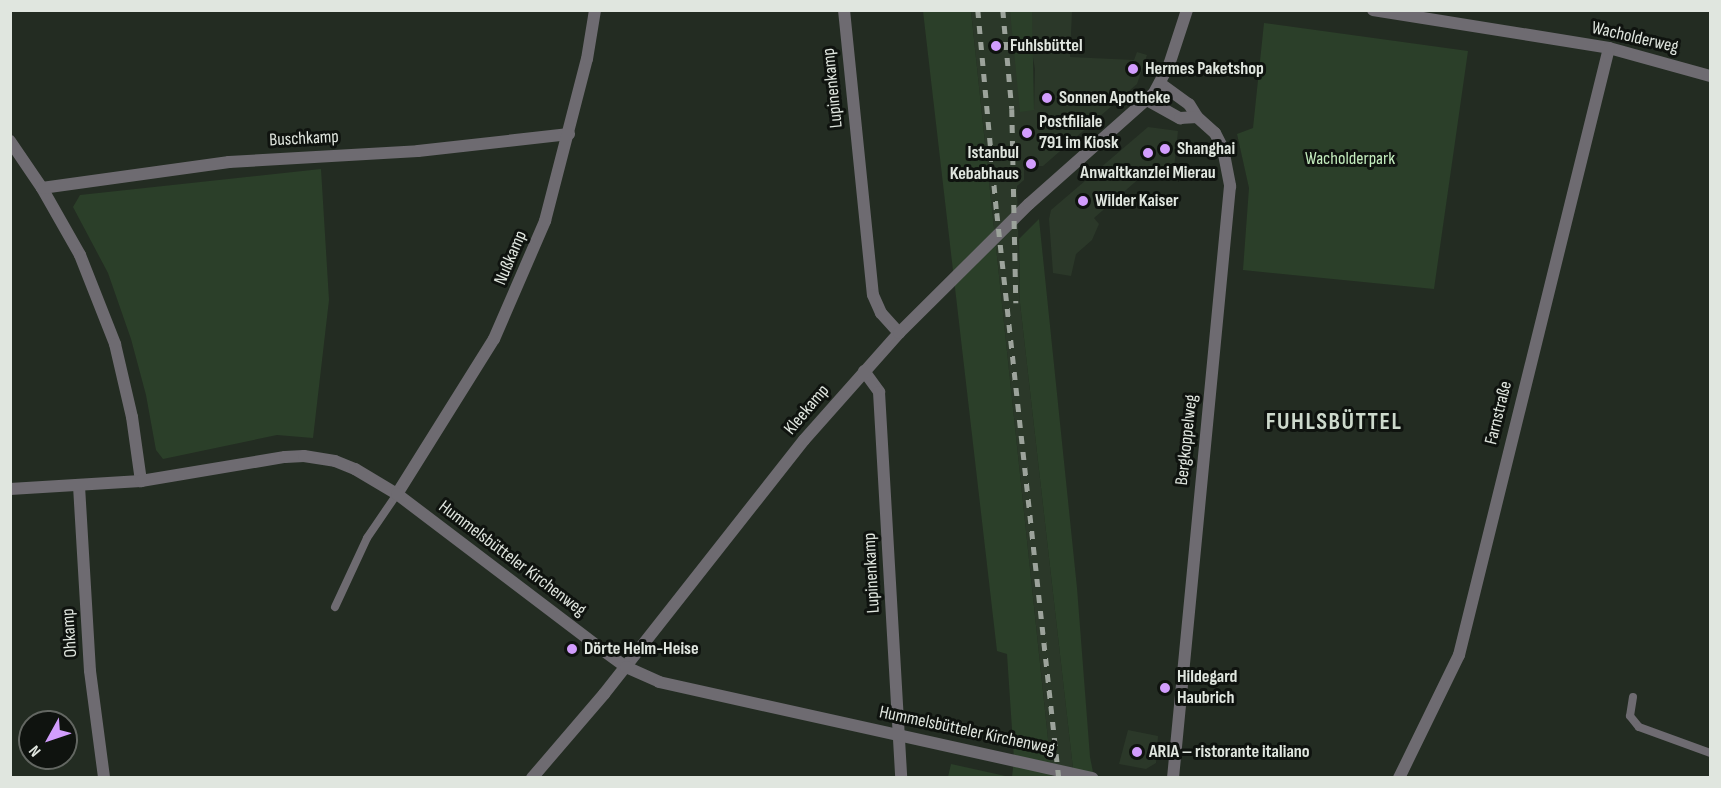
<!DOCTYPE html>
<html>
<head>
<meta charset="utf-8">
<style>
  body { margin:0 }
  #map { position:relative; width:1721px; height:788px; overflow:hidden; background:#232c22; font-family:"Sofia Sans Condensed",sans-serif }
  div>[style] { position:absolute }
  .built>* { inset:0; background:#2b3829 }
  .green>* { inset:0; background:#2b3f29 }
  .service>* { height:8px; margin:-4px; padding:0 4px; transform-origin:4px; border-radius:4px; background:#6e6b71 }
  .minor>* { height:12px; margin:-6px; padding:0 6px; transform-origin:6px; border-radius:6px; background:#6e6b71 }
  .tertiary>* { height:12px; margin:-6px; padding:0 6px; transform-origin:6px; border-radius:6px; background:#6e6b71 }
  .rail>* { height:4.5px; margin-top:-2.25px; transform-origin:0; background:repeating-linear-gradient(90deg,#9ca39b 0 8px,transparent 0 16px) }
  .dots>* { width:16px; height:16px; translate:-50% -50%; box-sizing:border-box; border:3px solid #0f130f; border-radius:50% }
  span { translate:-50% -50%; white-space:nowrap; text-align:center; line-height:1.15; -webkit-text-stroke:6px #0f130f; paint-order:stroke }
  .street-label { font-size:18px; color:#e0e6df }
  .poi-label { font-size:18px; color:#e0e6df; font-weight:700 }
  .left { translate:0 -50%; text-align:left }
  .right { translate:-100% -50%; text-align:right }
  .park-label { font-size:18px; color:#c3ecbd }
  .district-label { font-size:24px; color:#cdd9cc; font-weight:700; letter-spacing:1.5px }
  .frame { position:absolute; inset:0; border:12px solid #e0e6df; pointer-events:none }
  .north { position:absolute; left:18px; top:710px; width:60px; height:60px; box-sizing:border-box; background:#0f130f; border:2px solid #636762; border-radius:50%; rotate:230deg; font-size:16px; font-weight:700; line-height:24px; text-align:center; color:#e0e6df }
  .north::after { content:''; display:block; margin:auto; width:21px; height:27px; background:#d29dfd; clip-path:polygon(50% 0,100% 100%,50% 72%,0 100%) }
</style>
</head>
<body>
<div id="map">
  <div class="built">
    <div style="clip-path:polygon(971px 11px,1010px 11px,1034px 110px,1035px 69px,1025px 11px,1072px 11px,1070px 57px,1134px 60px,1137px 52px,1147px 55px,1137px 84px,1043px 166px,1024px 166px,1024px 180px,1017px 186px,1020px 303px,1074px 777px,1052px 777px)"></div>
    <div style="clip-path:polygon(1148px 127px,1178px 131px,1174px 168px,1161px 168px,1142px 176px,1094px 218px,1099px 224px,1092px 240px,1076px 254px,1071px 276px,1053px 273px,1049px 219px,1051px 210px)"></div>
    <div style="clip-path:polygon(1128px 730px,1158px 736px,1156px 763px,1146px 769px,1119px 764px)"></div>
  </div>
  <div class="green">
    <div style="clip-path:polygon(923px 11px,971px 11px,1052px 777px,1012px 777px,1014px 759px,1007px 654px,997px 651px)"></div>
    <div style="clip-path:polygon(1010px 11px,1032px 11px,1034px 110px,1020px 112px)"></div>
    <div style="clip-path:polygon(1264px 23px,1468px 51px,1434px 289px,1243px 270px,1249px 188px,1237px 134px,1253px 128px)"></div>
    <div style="clip-path:polygon(321px 169px,329px 300px,313px 438px,277px 435px,163px 459px,156px 450px,146px 395px,131px 339px,108px 273px,73px 207px,80px 195px)"></div>
    <div style="clip-path:polygon(1039px 219px,1077px 588px,1090px 757px,1094px 777px,1074px 777px,1020px 303px,1019px 239px)"></div>
    <div style="clip-path:polygon(951px 764px,1010px 777px,948px 777px)"></div>
  </div>
  <div class="service">
    <div style="left:335px;top:607px;width:76px;rotate:-65.1deg"></div>
    <div style="left:367px;top:538px;width:53px;rotate:-55.7deg"></div>
    <div style="left:1633px;top:697px;width:19px;rotate:99deg"></div>
    <div style="left:1630px;top:716px;width:14px;rotate:51deg"></div>
    <div style="left:1639px;top:727px;width:76px;rotate:20.1deg"></div>
  </div>
  <div class="minor">
    <div style="left:844px;top:10px;width:286px;rotate:84.2deg"></div>
    <div style="left:873px;top:295px;width:20px;rotate:66deg"></div>
    <div style="left:881px;top:313px;width:27px;rotate:48deg"></div>
    <div style="left:1373px;top:10px;width:239px;rotate:9.1deg"></div>
    <div style="left:1609px;top:48px;width:105px;rotate:15.5deg"></div>
    <div style="left:1161px;top:84px;width:34px;rotate:36deg"></div>
    <div style="left:1189px;top:104px;width:15px;rotate:58deg"></div>
    <div style="left:1197px;top:117px;width:24px;rotate:42deg"></div>
    <div style="left:1215px;top:133px;width:18px;rotate:63deg"></div>
    <div style="left:1223px;top:149px;width:38px;rotate:79deg"></div>
    <div style="left:1230px;top:186px;width:595px;rotate:95.5deg"></div>
    <div style="left:1147px;top:100px;width:38px;rotate:29deg"></div>
    <div style="left:1180px;top:118px;width:17px;rotate:-3deg"></div>
    <div style="left:10px;top:141px;width:57px;rotate:55.8deg"></div>
    <div style="left:42px;top:188px;width:77px;rotate:60.4deg"></div>
    <div style="left:80px;top:255px;width:96px;rotate:68.5deg"></div>
    <div style="left:115px;top:344px;width:75px;rotate:76.9deg"></div>
    <div style="left:132px;top:417px;width:65px;rotate:82deg"></div>
    <div style="left:42px;top:188px;width:189px;rotate:-7.9deg"></div>
    <div style="left:229px;top:162px;width:189px;rotate:-3.3deg"></div>
    <div style="left:418px;top:151px;width:152px;rotate:-6.4deg"></div>
    <div style="left:864px;top:371px;width:26px;rotate:54deg"></div>
    <div style="left:879px;top:392px;width:387px;rotate:86.7deg"></div>
    <div style="left:79px;top:486px;width:185px;rotate:86.6deg"></div>
    <div style="left:90px;top:671px;width:108px;rotate:82.5deg"></div>
    <div style="left:397px;top:494px;width:183px;rotate:-58deg"></div>
    <div style="left:494px;top:339px;width:129px;rotate:-66.6deg"></div>
    <div style="left:545px;top:221px;width:167px;rotate:-75.5deg"></div>
    <div style="left:587px;top:59px;width:50px;rotate:-80.7deg"></div>
    <div style="left:532px;top:778px;width:111px;rotate:-49.4deg"></div>
    <div style="left:604px;top:694px;width:323px;rotate:-51.8deg"></div>
    <div style="left:804px;top:440px;width:143px;rotate:-48.4deg"></div>
    <div style="left:899px;top:333px;width:183px;rotate:-44.8deg"></div>
    <div style="left:1029px;top:204px;width:167px;rotate:-41.6deg"></div>
    <div style="left:1154px;top:93px;width:32px;rotate:-62deg"></div>
    <div style="left:1169px;top:65px;width:58px;rotate:-71.9deg"></div>
    <div style="left:1399px;top:778px;width:137px;rotate:-64deg"></div>
    <div style="left:1459px;top:655px;width:625px;rotate:-76.12deg"></div>
  </div>
  <div class="tertiary">
    <div style="left:10px;top:489px;width:131px;rotate:-3.5deg"></div>
    <div style="left:141px;top:481px;width:146px;rotate:-9.5deg"></div>
    <div style="left:285px;top:457px;width:19px;rotate:-3deg"></div>
    <div style="left:304px;top:456px;width:31px;rotate:9deg"></div>
    <div style="left:335px;top:461px;width:22px;rotate:22deg"></div>
    <div style="left:355px;top:469px;width:49px;rotate:30.8deg"></div>
    <div style="left:397px;top:494px;width:251px;rotate:37.2deg"></div>
    <div style="left:597px;top:646px;width:36px;rotate:36deg"></div>
    <div style="left:626px;top:667px;width:36px;rotate:24deg"></div>
    <div style="left:659px;top:682px;width:444px;rotate:12.5deg"></div>
  </div>
  <div class="rail">
    <div style="left:978px;top:10px;width:204px;rotate:84.7deg"></div>
    <div style="left:997px;top:213px;width:568px;rotate:83.74deg"></div>
    <div style="left:1003px;top:10px;width:99px;rotate:84.8deg"></div>
    <div style="left:1012px;top:109px;width:194px;rotate:88.8deg"></div>
  </div>
  <div class="dots">
    <div style="left:996px;top:46px;background:#d29dfd"></div>
    <div style="left:1133px;top:69px;background:#d29dfd"></div>
    <div style="left:1047px;top:98px;background:#d29dfd"></div>
    <div style="left:1027px;top:133px;background:#d29dfd"></div>
    <div style="left:1165px;top:149px;background:#d29dfd"></div>
    <div style="left:1148px;top:153px;background:#d29dfd"></div>
    <div style="left:1031px;top:164px;background:#d29dfd"></div>
    <div style="left:1083px;top:201px;background:#d29dfd"></div>
    <div style="left:572px;top:649px;background:#d29dfd"></div>
    <div style="left:1165px;top:688px;background:#d29dfd"></div>
    <div style="left:1137px;top:752px;background:#d29dfd"></div>
  </div>
  <div class="street-label">
    <span style="left:1635px;top:38px;rotate:13deg">Wacholderweg</span>
    <span style="left:833px;top:88px;rotate:-96deg">Lupinenkamp</span>
    <span style="left:304px;top:139px;rotate:-3deg">Buschkamp</span>
    <span style="left:511px;top:258px;rotate:-67deg">Nußkamp</span>
    <span style="left:807px;top:410px;rotate:-50deg">Kleekamp</span>
    <span style="left:1499px;top:413px;rotate:-76deg">Farnstraße</span>
    <span style="left:1187px;top:440px;rotate:-84deg">Bergkoppelweg</span>
    <span style="left:512px;top:559px;rotate:37deg">Hummelsbütteler Kirchenweg</span>
    <span style="left:872px;top:573px;rotate:-93deg">Lupinenkamp</span>
    <span style="left:70px;top:633px;rotate:-94deg">Ohkamp</span>
    <span style="left:967px;top:731px;rotate:12deg">Hummelsbütteler Kirchenweg</span>
  </div>
  <div class="poi-label">
    <span class="left" style="left:1010px;top:46px">Fuhlsbüttel</span>
    <span class="left" style="left:1145px;top:69px">Hermes Paketshop</span>
    <span class="left" style="left:1059px;top:98px">Sonnen Apotheke</span>
    <span class="left" style="left:1039px;top:133px">Postfiliale<br>791 im Kiosk</span>
    <span class="left" style="left:1177px;top:149px">Shanghai</span>
    <span class="right" style="left:1019px;top:164px">Istanbul<br>Kebabhaus</span>
    <span style="left:1148px;top:173px">Anwaltkanzlei Mierau</span>
    <span class="left" style="left:1095px;top:201px">Wilder Kaiser</span>
    <span class="left" style="left:584px;top:649px">Dörte Helm-Heise</span>
    <span class="left" style="left:1177px;top:688px">Hildegard<br>Haubrich</span>
    <span class="left" style="left:1149px;top:752px">ARIA – ristorante italiano</span>
  </div>
  <div class="park-label">
    <span style="left:1350px;top:159px">Wacholderpark</span>
  </div>
  <div class="district-label">
    <span style="left:1334px;top:422px">FUHLSBÜTTEL</span>
  </div>
  <div class="frame"></div>
  <div class="north">N</div>
</div>
</body>
</html>
